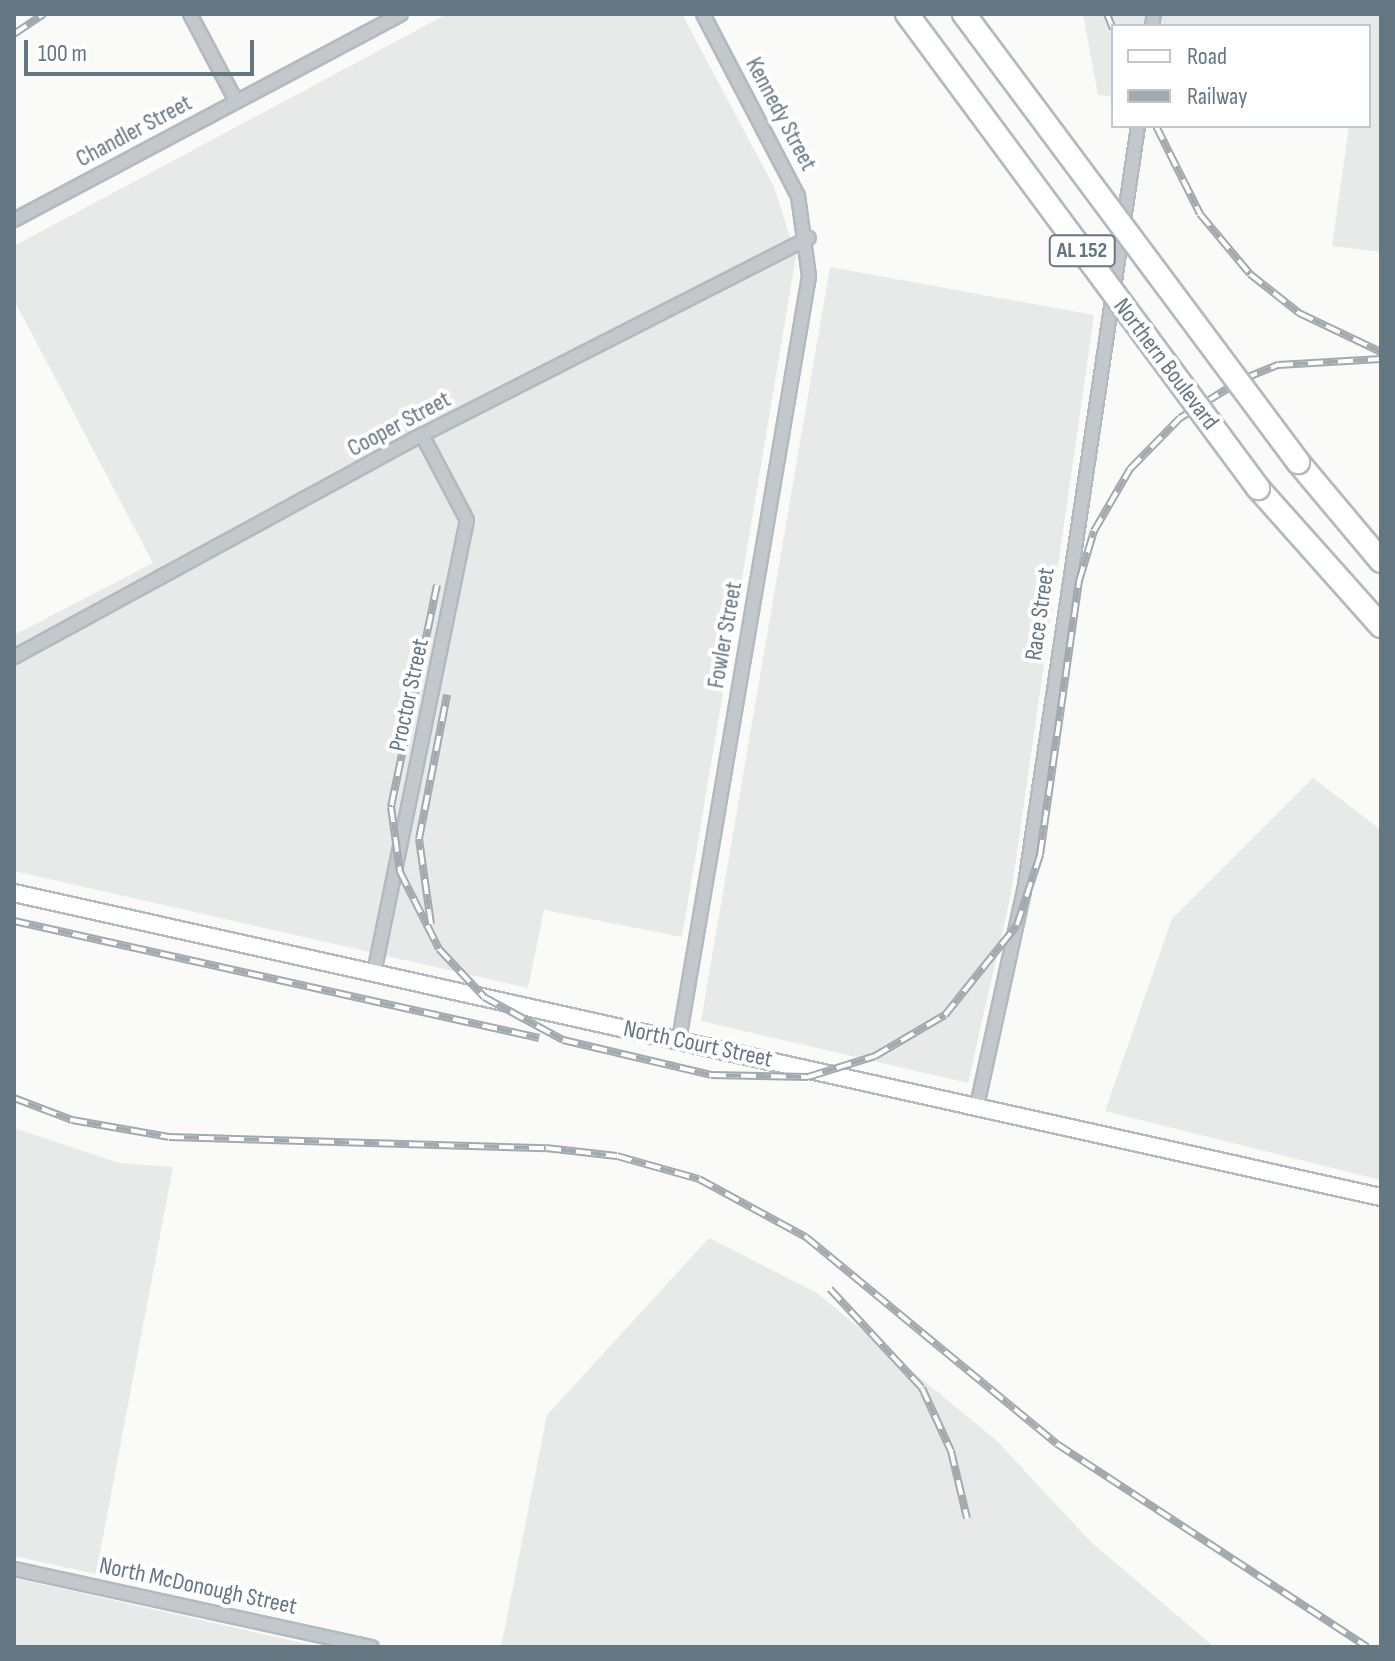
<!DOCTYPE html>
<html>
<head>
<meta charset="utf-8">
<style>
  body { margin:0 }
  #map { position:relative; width:1395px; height:1661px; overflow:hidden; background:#fafaf8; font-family:"Sofia Sans Condensed",sans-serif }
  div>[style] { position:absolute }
  .built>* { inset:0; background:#e8e9e9 }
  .roads { filter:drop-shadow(2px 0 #b3babf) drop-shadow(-2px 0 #b3babf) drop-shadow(0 2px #b3babf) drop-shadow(0 -2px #b3babf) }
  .minor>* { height:12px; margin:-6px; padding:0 6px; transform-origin:6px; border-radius:6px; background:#c3c8cc }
  .secondary>* { height:16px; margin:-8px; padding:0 8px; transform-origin:8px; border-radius:8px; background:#fff }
  .motorway>* { height:22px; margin:-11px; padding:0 11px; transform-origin:11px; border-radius:11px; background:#fff }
  .rail>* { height:8px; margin-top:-4px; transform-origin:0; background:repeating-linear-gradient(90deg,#fff 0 15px,#a2aab0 0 30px); box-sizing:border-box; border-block:2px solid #a2aab0 }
  .bridges { filter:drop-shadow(2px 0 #b4b9bd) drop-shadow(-2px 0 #b4b9bd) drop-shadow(0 2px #b4b9bd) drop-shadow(0 -2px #b4b9bd) }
  .motorway-bridge>* { height:22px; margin:-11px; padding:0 11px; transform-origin:11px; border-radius:11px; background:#fff }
  span { translate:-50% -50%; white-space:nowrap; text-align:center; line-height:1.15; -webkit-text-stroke:8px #fff; paint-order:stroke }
  .shield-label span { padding:2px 6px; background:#fff; border:2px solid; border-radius:6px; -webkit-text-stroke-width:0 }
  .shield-label { font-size:22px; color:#657683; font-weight:700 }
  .street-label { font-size:24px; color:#657683 }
  .frame { position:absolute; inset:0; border:16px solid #657683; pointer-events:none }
  .legend { position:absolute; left:1111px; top:24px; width:260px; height:104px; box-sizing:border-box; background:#fff; border:2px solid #c1c8cd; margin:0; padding:10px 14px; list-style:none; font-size:24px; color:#657683 }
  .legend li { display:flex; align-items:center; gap:16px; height:40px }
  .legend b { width:40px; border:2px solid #c1c8cd }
  .scale { position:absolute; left:24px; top:40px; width:230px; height:36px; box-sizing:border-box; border:4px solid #657683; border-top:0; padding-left:10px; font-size:24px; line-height:28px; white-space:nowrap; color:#657683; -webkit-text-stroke:6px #fff; paint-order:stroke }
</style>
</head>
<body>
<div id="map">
  <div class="built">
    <div style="clip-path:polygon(447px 14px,682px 14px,774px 187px,796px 256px,682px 937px,544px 910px,528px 988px,14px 871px,14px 635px,153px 563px,14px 300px,14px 246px)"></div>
    <div style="clip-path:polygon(1083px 14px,1381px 14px,1381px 252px,1332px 246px,1349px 126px,1369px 126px,1369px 26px,1113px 26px,1113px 97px,1098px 95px)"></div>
    <div style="clip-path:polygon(830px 267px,1094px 315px,1011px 894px,968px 1083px,701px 1021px)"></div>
    <div style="clip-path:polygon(1313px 778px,1381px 830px,1381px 1180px,1105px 1111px,1172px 919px)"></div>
    <div style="clip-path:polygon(14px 1128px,119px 1163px,173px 1167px,96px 1574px,14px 1556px)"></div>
    <div style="clip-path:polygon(709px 1238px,817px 1293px,996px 1440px,1091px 1542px,1214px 1647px,501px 1647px,547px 1415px)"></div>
    <div style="clip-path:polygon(14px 1578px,320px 1647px,14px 1647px)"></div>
  </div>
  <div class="roads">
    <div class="minor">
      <div style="left:190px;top:14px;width:98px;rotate:62.1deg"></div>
      <div style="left:1152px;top:26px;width:12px;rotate:-81deg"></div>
      <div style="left:14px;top:220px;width:438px;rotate:-28deg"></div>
      <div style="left:14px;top:657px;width:464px;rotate:-28.6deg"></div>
      <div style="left:422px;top:435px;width:434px;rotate:-27deg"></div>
      <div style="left:374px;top:973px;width:462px;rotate:-78.4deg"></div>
      <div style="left:467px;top:520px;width:96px;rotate:-117.9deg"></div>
      <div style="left:679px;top:1040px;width:775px;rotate:-80.34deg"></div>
      <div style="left:809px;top:276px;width:81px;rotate:-97.8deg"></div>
      <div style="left:798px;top:196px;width:205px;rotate:-117.6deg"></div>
      <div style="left:977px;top:1106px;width:220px;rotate:-77.7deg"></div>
      <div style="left:1024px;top:891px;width:773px;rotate:-81.52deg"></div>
      <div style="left:14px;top:1569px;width:366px;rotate:12.3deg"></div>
    </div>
    <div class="secondary">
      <div style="left:14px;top:893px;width:1400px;rotate:12.54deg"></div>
    </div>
    <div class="motorway">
      <div style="left:1298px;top:462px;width:129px;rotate:50deg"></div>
      <div style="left:1258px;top:488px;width:185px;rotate:48.3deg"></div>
    </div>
  </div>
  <div class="rail">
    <div style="left:1107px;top:14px;width:16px;rotate:68deg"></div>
    <div style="left:14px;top:34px;width:36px;rotate:-34deg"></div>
    <div style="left:1156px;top:126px;width:98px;rotate:63.4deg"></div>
    <div style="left:1200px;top:214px;width:78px;rotate:50.2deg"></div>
    <div style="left:1250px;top:274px;width:63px;rotate:38.5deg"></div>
    <div style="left:1299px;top:313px;width:91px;rotate:25.4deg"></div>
    <div style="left:437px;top:585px;width:227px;rotate:101.7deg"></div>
    <div style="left:391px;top:807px;width:66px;rotate:82.1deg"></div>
    <div style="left:400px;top:872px;width:86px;rotate:63.1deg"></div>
    <div style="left:439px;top:949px;width:66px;rotate:46.8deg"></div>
    <div style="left:484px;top:997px;width:90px;rotate:28.6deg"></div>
    <div style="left:563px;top:1040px;width:152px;rotate:13.3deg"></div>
    <div style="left:711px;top:1075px;width:97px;rotate:1.2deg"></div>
    <div style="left:808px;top:1077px;width:70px;rotate:-17.4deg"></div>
    <div style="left:875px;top:1056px;width:81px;rotate:-30.4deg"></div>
    <div style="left:945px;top:1015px;width:115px;rotate:-51.3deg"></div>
    <div style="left:1017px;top:925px;width:74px;rotate:-71.8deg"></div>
    <div style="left:1040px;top:855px;width:277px;rotate:-81.9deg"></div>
    <div style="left:1079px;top:581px;width:52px;rotate:-73.3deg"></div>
    <div style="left:1094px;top:531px;width:72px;rotate:-59.9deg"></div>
    <div style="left:1130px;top:469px;width:71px;rotate:-45.6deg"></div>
    <div style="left:1180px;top:418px;width:74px;rotate:-31.8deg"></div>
    <div style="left:1243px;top:379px;width:38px;rotate:-22deg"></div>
    <div style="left:1278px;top:365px;width:103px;rotate:-3.3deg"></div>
    <div style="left:14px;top:921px;width:538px;rotate:12.56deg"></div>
    <div style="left:431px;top:924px;width:86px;rotate:-98deg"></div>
    <div style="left:419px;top:839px;width:147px;rotate:-79deg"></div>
    <div style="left:14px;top:1098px;width:62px;rotate:20.8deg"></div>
    <div style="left:72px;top:1120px;width:98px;rotate:9.9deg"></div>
    <div style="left:169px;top:1137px;width:377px;rotate:1.7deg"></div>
    <div style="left:546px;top:1148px;width:71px;rotate:6.4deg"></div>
    <div style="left:617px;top:1156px;width:85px;rotate:15.7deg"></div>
    <div style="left:699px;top:1179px;width:122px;rotate:28.5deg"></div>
    <div style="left:806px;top:1237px;width:325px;rotate:39.5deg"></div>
    <div style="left:1057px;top:1444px;width:371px;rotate:33.2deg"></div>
    <div style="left:830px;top:1289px;width:135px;rotate:47.1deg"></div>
    <div style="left:922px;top:1388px;width:69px;rotate:65.3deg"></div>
    <div style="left:951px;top:1451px;width:69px;rotate:76.6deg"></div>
  </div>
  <div class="bridges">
    <div class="motorway-bridge">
      <div style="left:907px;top:14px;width:590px;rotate:53.48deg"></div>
      <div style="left:964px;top:14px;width:559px;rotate:53.29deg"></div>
    </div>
  </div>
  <div class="shield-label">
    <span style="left:1082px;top:251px">AL 152</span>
  </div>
  <div class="street-label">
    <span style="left:781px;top:114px;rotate:62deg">Kennedy Street</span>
    <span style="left:134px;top:131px;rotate:-28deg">Chandler Street</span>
    <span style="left:1166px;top:364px;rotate:53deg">Northern Boulevard</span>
    <span style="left:399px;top:424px;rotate:-28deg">Cooper Street</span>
    <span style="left:1040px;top:614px;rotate:-82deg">Race Street</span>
    <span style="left:725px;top:635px;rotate:-80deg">Fowler Street</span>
    <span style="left:409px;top:695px;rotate:-78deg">Proctor Street</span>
    <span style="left:698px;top:1044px;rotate:12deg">North Court Street</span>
    <span style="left:198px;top:1586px;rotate:12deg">North McDonough Street</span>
  </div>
  <div class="frame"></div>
  <ul class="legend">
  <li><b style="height:10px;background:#fff"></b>Road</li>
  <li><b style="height:10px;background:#a2aab0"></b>Railway</li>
  </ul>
  <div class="scale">100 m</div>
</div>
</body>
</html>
